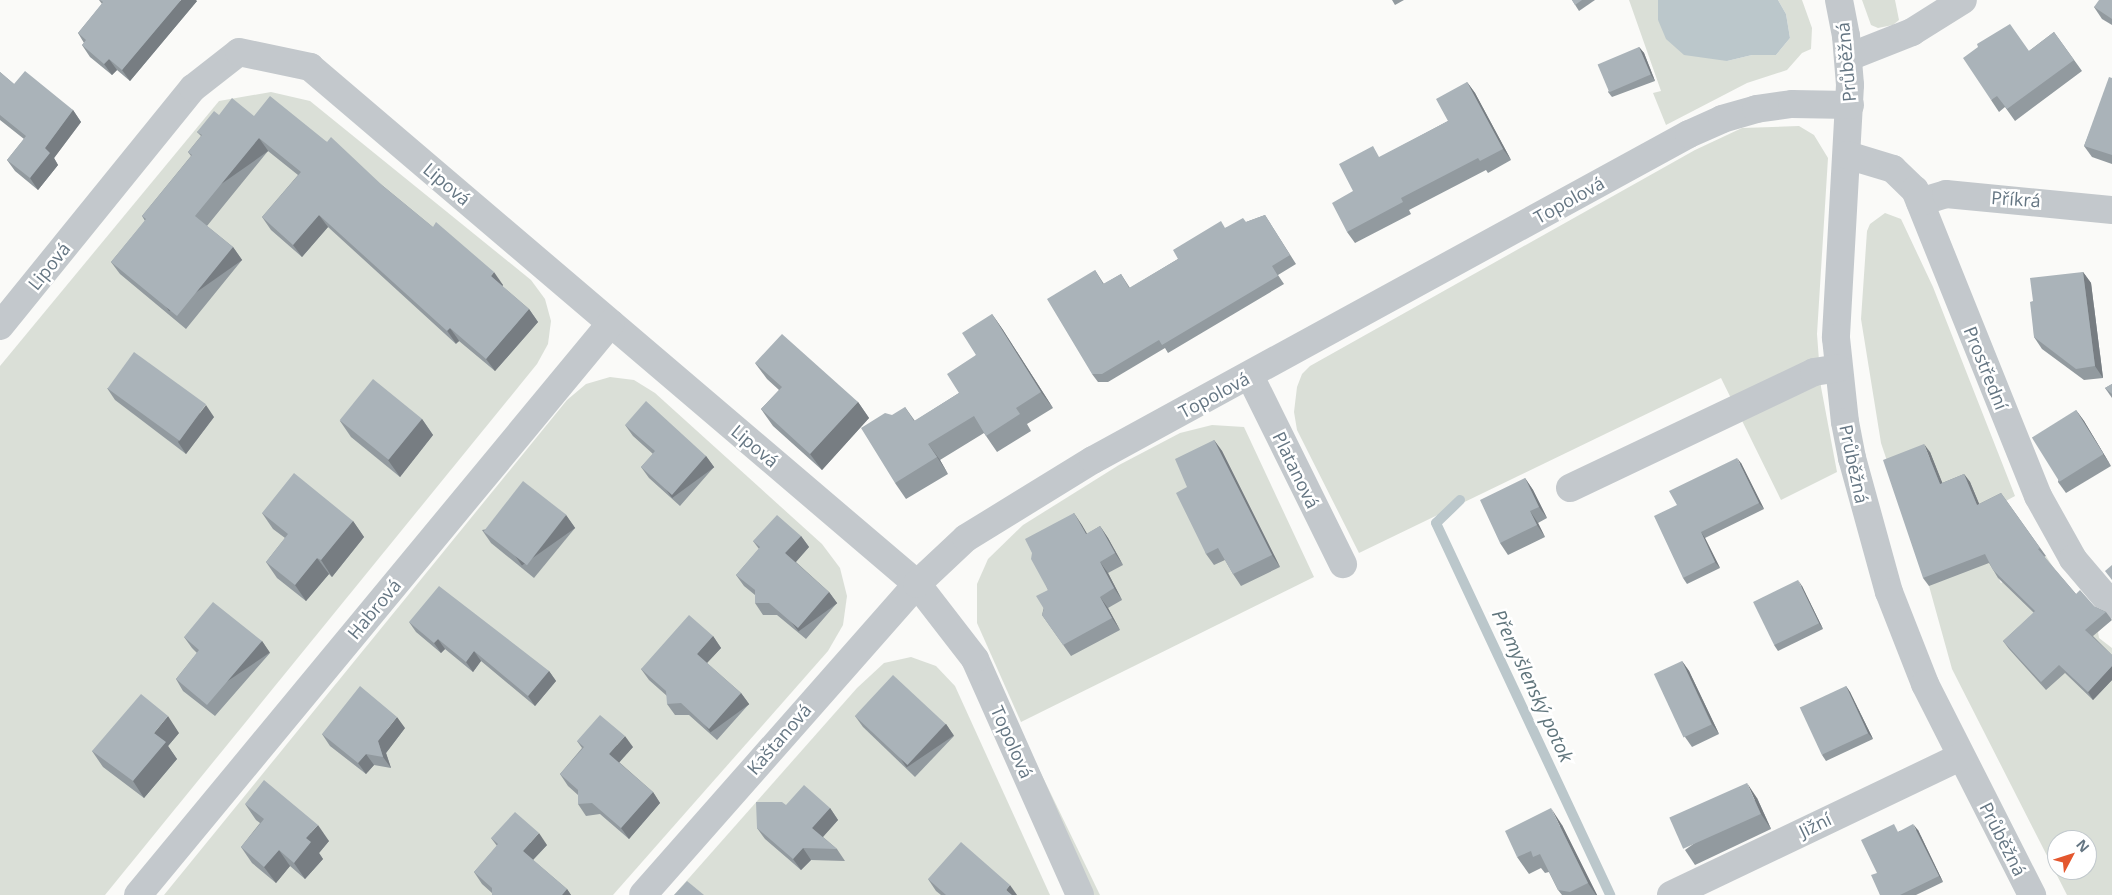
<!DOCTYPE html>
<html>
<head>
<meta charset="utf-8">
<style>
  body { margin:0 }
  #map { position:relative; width:2112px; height:895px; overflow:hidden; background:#fafaf8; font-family:"Open Sans",sans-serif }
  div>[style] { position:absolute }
  .green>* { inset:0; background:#dadfd7 }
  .water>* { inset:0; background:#bbc7cb }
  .stream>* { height:10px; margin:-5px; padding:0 5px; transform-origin:5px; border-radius:5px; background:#bbc7cb }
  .minor>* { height:28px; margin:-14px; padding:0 14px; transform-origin:14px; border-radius:14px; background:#c3c8cc }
  .wall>* { inset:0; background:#929a9f }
  .shaded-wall>* { inset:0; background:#777d82; transform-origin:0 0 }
  .building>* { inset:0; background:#aab3b9; transform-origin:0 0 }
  span { translate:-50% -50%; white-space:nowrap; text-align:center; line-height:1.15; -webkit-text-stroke:5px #fff; paint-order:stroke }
  .street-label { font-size:18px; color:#657683 }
  .water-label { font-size:19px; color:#60757c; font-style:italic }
  .north { position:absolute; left:2047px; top:830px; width:50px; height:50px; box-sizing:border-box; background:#fff; border:1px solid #c1c8cd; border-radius:50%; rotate:50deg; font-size:14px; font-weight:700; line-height:20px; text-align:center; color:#657683 }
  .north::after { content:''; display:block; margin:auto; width:18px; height:22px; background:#e4572e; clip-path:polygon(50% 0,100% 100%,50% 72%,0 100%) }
</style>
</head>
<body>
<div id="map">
  <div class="green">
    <div style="clip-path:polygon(1629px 0,1658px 0,1658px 20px,1727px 61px,1752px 55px,1776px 55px,1790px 38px,1786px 14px,1778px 0,1802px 0,1812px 28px,1811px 49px,1802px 53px,1787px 70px,1747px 83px,1666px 125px,1653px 93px,1661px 91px)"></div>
    <div style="clip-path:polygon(1862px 0,1895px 0,1899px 20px,1893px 25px,1878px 28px,1871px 25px)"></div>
    <div style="clip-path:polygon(271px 92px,310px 101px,531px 280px,545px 299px,551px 321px,548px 344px,537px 364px,105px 895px,0 895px,0 366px,219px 101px)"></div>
    <div style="clip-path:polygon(1799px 126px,1814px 135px,1828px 158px,1817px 334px,1821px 387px,1837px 472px,1781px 500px,1721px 378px,1359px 553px,1297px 430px,1294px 412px,1297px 387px,1302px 374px,1310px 366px,1695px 150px,1742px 128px)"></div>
    <div style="clip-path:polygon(evenodd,1885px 213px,1901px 219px,1933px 287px,2015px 496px,1969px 521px,2001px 583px,2046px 556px,2060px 578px,2104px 626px,2098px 632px,2099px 638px,2112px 648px,2112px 895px,2067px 895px,1952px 669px,1929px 586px,1881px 443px,1861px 319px,1867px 231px,1870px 224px,1885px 213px,2057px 840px,2087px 840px,2087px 870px,2057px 870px,2057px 840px)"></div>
    <div style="clip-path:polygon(610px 377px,634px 380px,655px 393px,822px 544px,840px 568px,847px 596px,843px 625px,828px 651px,613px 895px,164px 895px,567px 400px,586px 384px)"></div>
    <div style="clip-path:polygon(1212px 425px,1244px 427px,1314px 577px,1021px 722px,977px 623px,977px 584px,988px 559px,1023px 525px,1119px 465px,1180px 433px)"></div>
    <div style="clip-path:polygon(911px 657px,936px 666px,955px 686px,1050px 895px,674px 895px,857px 688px,884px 663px)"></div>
    <div style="clip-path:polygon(1017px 724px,1100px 895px,1090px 895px)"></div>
  </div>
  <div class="water">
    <div style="clip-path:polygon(1658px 0,1778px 0,1786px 14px,1790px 38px,1776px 55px,1752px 55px,1727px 61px,1684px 55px,1666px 39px,1658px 20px)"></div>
  </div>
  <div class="stream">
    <div style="left:1460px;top:500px;width:33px;rotate:136deg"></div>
    <div style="left:1436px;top:523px;width:411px;rotate:64.9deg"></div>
  </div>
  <div class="minor">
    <div style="left:1839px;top:0;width:37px;rotate:79deg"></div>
    <div style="left:1846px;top:36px;width:49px;rotate:85.3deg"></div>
    <div style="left:1850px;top:85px;width:253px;rotate:93.2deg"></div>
    <div style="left:1836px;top:338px;width:84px;rotate:83.9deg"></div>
    <div style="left:1845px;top:422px;width:37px;rotate:79deg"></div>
    <div style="left:1852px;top:458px;width:139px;rotate:74.6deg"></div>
    <div style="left:1889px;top:592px;width:99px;rotate:68.6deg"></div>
    <div style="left:1925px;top:684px;width:237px;rotate:63.1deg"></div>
    <div style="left:1849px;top:57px;width:68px;rotate:-21.6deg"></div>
    <div style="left:1912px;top:32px;width:60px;rotate:-32.1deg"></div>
    <div style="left:1847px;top:155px;width:48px;rotate:16.9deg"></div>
    <div style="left:1893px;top:169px;width:30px;rotate:44deg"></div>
    <div style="left:1915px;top:190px;width:330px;rotate:68.1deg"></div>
    <div style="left:2038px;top:496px;width:72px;rotate:60.9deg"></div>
    <div style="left:2073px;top:559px;width:60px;rotate:49.7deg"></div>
    <div style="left:1920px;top:202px;width:27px;rotate:-17deg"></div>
    <div style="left:1946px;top:194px;width:167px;rotate:5.5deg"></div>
    <div style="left:0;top:326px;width:306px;rotate:-51deg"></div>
    <div style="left:193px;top:88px;width:58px;rotate:-38deg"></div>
    <div style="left:239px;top:52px;width:73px;rotate:11.9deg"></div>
    <div style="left:310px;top:67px;width:797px;rotate:40.42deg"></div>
    <div style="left:917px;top:584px;width:414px;rotate:131.4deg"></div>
    <div style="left:1250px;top:376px;width:210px;rotate:63.7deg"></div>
    <div style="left:1570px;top:488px;width:270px;rotate:-25.4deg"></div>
    <div style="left:1814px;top:372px;width:24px;rotate:-9deg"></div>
    <div style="left:138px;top:895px;width:742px;rotate:-50.41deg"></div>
    <div style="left:1080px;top:895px;width:258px;rotate:-114deg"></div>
    <div style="left:975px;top:659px;width:95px;rotate:-127.7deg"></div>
    <div style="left:917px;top:584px;width:67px;rotate:-43.2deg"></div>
    <div style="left:966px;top:538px;width:149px;rotate:-31.6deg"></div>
    <div style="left:1093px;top:460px;width:679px;rotate:-28.68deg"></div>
    <div style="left:1689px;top:134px;width:36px;rotate:-24deg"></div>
    <div style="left:1722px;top:119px;width:35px;rotate:-16deg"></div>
    <div style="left:1756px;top:109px;width:36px;rotate:-8deg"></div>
    <div style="left:1792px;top:104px;width:58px;rotate:1deg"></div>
    <div style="left:1671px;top:895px;width:320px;rotate:-25.5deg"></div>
  </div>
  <div class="wall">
    <div style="clip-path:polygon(99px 0,197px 1px,130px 81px,117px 70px,112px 75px,90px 57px,82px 45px,84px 43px,78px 33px,102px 4px)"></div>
    <div style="clip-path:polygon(1392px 0,1404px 0,1395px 5px)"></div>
    <div style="clip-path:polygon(1572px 0,1595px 0,1579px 11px)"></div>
    <div style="clip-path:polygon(2112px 0,2112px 25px,2102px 19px,2094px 7px)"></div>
    <div style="clip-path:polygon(2054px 32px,2082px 71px,2015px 121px,2005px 107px,1999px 112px,1991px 100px,2029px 51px)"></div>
    <div style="clip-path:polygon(1639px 47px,1644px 53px,1655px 81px,1612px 97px,1608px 92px)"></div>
    <div style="clip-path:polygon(0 72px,14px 84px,73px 110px,81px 122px,54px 158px,58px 165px,38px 190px,15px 171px,7px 160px,24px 139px,0 120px)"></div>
    <div style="clip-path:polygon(2112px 78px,2112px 164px,2092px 157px,2084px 146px)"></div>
    <div style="clip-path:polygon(1467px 82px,1475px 93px,1511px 160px,1488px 173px,1486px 170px,1409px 210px,1411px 214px,1355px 243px,1347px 232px,1381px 157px,1448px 121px)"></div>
    <div style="clip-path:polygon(219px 115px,254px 116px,327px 142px,383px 186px,503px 285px,502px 286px,529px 309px,538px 322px,495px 371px,459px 341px,456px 344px,328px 227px,302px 257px,271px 230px,262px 217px,298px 175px,268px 151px,207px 226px,233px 247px,242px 260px,186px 329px,120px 274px,111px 262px,145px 221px,142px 216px,191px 156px,188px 152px,201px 136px,197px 132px)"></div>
    <div style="clip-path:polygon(1265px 215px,1296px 264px,1278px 275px,1284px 284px,1168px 353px,1165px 348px,1108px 382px,1098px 382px,1092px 374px,1095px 270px,1104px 284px,1121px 274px,1130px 288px,1178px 259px,1225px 228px,1246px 222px)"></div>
    <div style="clip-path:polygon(2083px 272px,2091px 283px,2103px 378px,2084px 380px,2042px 349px,2034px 337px,2033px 301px)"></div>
    <div style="clip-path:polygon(992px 314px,1003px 330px,1053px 408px,1027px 424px,1031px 431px,997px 452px,984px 433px,940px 460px,948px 474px,906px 499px,895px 483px,905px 407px,915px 421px,959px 393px,976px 355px)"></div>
    <div style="clip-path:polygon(755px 363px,858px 402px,869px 418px,822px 470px,773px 426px,761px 409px,779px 390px,767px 379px)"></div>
    <div style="clip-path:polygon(2112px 384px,2112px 398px,2105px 388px)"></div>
    <div style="clip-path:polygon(107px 388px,214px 417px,186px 454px,115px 400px)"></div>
    <div style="clip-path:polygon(2076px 410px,2084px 421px,2111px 466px,2066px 493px,2058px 482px)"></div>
    <div style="clip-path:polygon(422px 419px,433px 435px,400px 477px,351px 437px,340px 421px)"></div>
    <div style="clip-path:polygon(625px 425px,706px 456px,714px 467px,680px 506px,649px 478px,641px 467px,653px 454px,633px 436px)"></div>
    <div style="clip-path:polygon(1214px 440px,1222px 451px,1280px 567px,1241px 586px,1233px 574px,1225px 560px,1214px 565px,1206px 554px,1187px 487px)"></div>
    <div style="clip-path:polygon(1930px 452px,1942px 483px,1964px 474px,1970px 482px,1979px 504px,2001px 493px,2046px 556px,2044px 557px,2076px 594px,2095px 607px,2106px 612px,2112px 620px,2093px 636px,2112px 655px,2112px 680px,2093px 700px,2065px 673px,2046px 690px,2009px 649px,2003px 641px,2034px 613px,1998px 578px,1989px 563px,1929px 586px,1923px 578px)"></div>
    <div style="clip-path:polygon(1741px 463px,1764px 509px,1705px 538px,1720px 568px,1687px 584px,1683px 578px,1677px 505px)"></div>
    <div style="clip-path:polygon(1525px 478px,1533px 490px,1547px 518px,1538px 523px,1545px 537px,1508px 555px,1500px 543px)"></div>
    <div style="clip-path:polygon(262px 513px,353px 521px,364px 537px,332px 577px,329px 574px,306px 601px,277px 578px,266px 562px,285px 538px,273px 529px)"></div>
    <div style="clip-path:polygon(1074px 513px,1087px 534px,1100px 526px,1108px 538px,1123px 565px,1108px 573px,1122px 600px,1108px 608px,1120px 630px,1071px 656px,1042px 615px,1048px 590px,1032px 553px)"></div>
    <div style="clip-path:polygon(566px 515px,575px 528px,534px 578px,491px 543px,482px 530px)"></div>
    <div style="clip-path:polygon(801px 536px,809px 547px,796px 562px,829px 592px,837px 603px,806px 639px,777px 615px,763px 615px,755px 603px,755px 595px,744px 586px,736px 575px,759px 549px,753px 541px)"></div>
    <div style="clip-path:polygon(1802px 586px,1823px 629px,1778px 651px,1774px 645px)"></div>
    <div style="clip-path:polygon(409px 622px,549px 671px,556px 681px,535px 706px,481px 661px,473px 672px,445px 649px,441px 653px,416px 632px)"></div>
    <div style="clip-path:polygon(713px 636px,721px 648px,707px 663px,741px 693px,749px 704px,717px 740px,689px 715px,675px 715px,667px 704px,667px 696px,649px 680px,641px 669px)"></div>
    <div style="clip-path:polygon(184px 637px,262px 641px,270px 653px,215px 716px,183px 691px,176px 679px,197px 653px,192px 648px)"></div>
    <div style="clip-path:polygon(1682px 661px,1689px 671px,1719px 734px,1692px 747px,1685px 737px)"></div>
    <div style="clip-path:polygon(1846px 686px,1850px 692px,1873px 739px,1826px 761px,1822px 755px)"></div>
    <div style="clip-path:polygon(855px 716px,946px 724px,954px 736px,915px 777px,863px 727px)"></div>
    <div style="clip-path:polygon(405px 728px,386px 753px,391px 768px,374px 765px,366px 774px,330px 746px,322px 734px)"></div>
    <div style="clip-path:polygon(179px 733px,168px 746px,177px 759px,144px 798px,103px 767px,92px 751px)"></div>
    <div style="clip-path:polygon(577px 741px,633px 747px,619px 762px,653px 792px,660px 803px,629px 839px,600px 814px,586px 816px,578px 804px,578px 795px,568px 786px,560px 774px,582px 748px)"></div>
    <div style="clip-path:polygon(1757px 798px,1771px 829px,1695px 865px,1685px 850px)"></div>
    <div style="clip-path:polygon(245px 804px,329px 841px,319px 853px,323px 859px,305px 879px,290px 866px,276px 883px,252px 863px,241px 847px,260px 823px,256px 820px)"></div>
    <div style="clip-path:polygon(786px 805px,830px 808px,838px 820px,823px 837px,837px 849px,845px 861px,811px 860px,801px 870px,765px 839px,757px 828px)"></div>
    <div style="clip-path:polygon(1562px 825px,1597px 895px,1562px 895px,1558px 890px,1549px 872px,1545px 873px,1541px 868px,1529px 874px,1517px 857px)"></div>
    <div style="clip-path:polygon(1918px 830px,1943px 882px,1916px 895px,1880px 895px,1877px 873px,1899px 831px)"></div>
    <div style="clip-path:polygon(491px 838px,547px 845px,533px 860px,567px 889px,571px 895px,492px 895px,492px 893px,482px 884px,474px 872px,497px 846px)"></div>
    <div style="clip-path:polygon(928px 879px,1017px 895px,941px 895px,936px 891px)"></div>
  </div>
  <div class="shaded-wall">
    <div style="clip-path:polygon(181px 0,196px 0,197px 1px,130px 81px,122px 70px)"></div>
    <div style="clip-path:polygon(1639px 47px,1644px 53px,1655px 81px,1651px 75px)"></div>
    <div style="clip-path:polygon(109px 59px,117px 70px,112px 75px,104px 64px)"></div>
    <div style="clip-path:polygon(1467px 82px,1475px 93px,1511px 160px,1503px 149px)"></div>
    <div style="clip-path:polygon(73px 110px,81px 122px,54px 158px,58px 165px,38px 190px,30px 178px,45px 148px)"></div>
    <div style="left:259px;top:138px;width:16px;height:101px;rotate:55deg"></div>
    <div style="clip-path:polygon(319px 215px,328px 227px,302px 257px,293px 245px)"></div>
    <div style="left:233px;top:247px;width:16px;height:89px;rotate:55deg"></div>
    <div style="clip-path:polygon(494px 272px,503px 285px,500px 289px,491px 276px)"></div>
    <div style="clip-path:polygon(2083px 272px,2091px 283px,2103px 378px,2095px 366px)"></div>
    <div style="clip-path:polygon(529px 309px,538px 322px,495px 371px,486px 359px)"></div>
    <div style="clip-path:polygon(992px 314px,1003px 330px,1053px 408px,1041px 392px)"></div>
    <div style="left:450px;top:328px;width:16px;height:4px;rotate:55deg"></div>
    <div style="clip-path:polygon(858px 402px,869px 418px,822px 470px,810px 454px)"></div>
    <div style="clip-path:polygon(206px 405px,214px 417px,186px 454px,178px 442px)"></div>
    <div style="clip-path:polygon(2076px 410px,2084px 421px,2111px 466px,2103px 454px)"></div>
    <div style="clip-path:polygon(422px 419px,433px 435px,400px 477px,388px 460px)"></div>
    <div style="clip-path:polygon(1214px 440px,1222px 451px,1280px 567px,1272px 555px)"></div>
    <div style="clip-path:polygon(928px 444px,940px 460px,948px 474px,937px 457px)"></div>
    <div style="clip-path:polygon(1924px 444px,1930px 452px,1946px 492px,1940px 484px)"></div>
    <div style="left:706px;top:456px;width:14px;height:52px;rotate:54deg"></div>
    <div style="clip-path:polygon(1737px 458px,1741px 463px,1764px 509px,1759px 503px)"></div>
    <div style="clip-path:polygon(1964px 474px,1970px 482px,1983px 513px,1977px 505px)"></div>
    <div style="clip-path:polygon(1525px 478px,1533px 490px,1547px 518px,1539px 507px)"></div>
    <div style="clip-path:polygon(1530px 511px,1538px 523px,1545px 537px,1537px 525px)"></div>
    <div style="clip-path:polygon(1074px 513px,1082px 525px,1094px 546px,1086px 534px)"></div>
    <div style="left:566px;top:515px;width:16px;height:65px;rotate:55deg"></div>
    <div style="clip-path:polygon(353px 521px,364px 537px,332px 577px,321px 560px)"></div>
    <div style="clip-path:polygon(1100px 526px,1108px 538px,1123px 565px,1115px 553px)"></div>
    <div style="clip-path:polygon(1701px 532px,1705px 538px,1720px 568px,1715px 562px)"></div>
    <div style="clip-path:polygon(801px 536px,809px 547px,793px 565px,785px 553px)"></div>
    <div style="clip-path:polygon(317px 558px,329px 574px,306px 601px,295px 585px)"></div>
    <div style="clip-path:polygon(1100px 562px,1108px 573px,1122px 600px,1114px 588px)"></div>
    <div style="clip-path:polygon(1798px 580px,1802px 586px,1823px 629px,1819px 623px)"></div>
    <div style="left:829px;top:592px;width:14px;height:48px;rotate:54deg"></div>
    <div style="clip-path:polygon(1100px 597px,1108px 608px,1120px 630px,1112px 618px)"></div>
    <div style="clip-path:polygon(713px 636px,721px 648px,705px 665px,697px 654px)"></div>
    <div style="clip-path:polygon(438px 639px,445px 649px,441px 653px,434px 643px)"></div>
    <div style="left:262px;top:641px;width:14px;height:84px;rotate:56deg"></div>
    <div style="clip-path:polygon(474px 651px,481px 661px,473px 672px,466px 662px)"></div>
    <div style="clip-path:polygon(1682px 661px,1689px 671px,1719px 734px,1712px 724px)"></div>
    <div style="clip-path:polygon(2112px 666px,2112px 680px,2093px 700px,2088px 692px)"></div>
    <div style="clip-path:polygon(549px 671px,556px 681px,535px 706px,528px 696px)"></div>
    <div style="clip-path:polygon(1846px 686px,1850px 692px,1873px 739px,1868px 733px)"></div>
    <div style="left:741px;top:693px;width:14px;height:48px;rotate:54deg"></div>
    <div style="clip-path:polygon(168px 716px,179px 733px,168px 746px,177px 759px,144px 798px,133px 781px,154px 733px)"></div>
    <div style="clip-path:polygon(397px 717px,405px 728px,386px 753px,391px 768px,383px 757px,378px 741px)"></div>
    <div style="left:946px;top:724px;width:14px;height:57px;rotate:56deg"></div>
    <div style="clip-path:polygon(625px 736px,633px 747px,617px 765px,609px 754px)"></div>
    <div style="clip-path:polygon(366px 754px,374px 765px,366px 774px,358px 763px)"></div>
    <div style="clip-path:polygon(1747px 783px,1757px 798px,1771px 829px,1761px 814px)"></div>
    <div style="clip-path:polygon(653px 792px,660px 803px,629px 839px,621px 828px)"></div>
    <div style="clip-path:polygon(830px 808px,838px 820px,820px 840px,812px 828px)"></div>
    <div style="clip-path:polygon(1551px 808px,1562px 825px,1597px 895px,1596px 895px,1588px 883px)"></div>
    <div style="clip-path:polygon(1913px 824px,1918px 830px,1943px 882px,1939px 876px)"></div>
    <div style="clip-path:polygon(318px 825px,329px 841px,319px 853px,323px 859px,305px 879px,294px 863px,306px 838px)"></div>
    <div style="clip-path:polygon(539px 833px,547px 845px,531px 862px,523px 851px)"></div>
    <div style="clip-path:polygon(803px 848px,811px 860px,801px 870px,793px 859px)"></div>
    <div style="clip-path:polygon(279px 850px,290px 866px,276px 883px,264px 867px)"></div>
    <div style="clip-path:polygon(1010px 885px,1017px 895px,1010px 895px,1006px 890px)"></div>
    <div style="clip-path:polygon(567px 889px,571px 895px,562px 895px)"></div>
  </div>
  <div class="building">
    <div style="clip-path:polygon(100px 0,181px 0,122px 70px,109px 59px,104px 64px,82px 45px,86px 40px,78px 33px,103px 2px)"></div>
    <div style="clip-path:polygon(1572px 0,1582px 0,1575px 5px)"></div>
    <div style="clip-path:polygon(2099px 0,2112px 0,2112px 19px,2094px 7px)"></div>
    <div style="clip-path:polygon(2010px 24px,2029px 51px,2054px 32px,2074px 60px,2007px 109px,1997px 96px,1991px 100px,1963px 58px,1978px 47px,1977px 44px)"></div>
    <div style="left:1639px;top:47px;width:30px;height:45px;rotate:67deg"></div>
    <div style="clip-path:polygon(25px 71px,73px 110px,45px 148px,50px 153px,30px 178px,7px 160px,26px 136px,0 115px,0 72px,14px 84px)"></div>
    <div style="clip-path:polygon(2109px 77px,2112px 78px,2112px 155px,2084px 146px)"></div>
    <div style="clip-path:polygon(1467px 82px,1503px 149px,1480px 161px,1478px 158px,1401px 198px,1403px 202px,1347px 232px,1332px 203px,1353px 191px,1339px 164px,1373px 146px,1379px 157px,1448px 121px,1436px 99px)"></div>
    <div style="clip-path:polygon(270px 96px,327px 142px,331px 137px,383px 186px,433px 227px,436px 222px,494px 272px,491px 276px,529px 309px,486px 359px,450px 328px,447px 331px,319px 215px,293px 245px,262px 217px,301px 172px,259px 138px,195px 216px,233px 247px,177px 316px,111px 262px,146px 219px,142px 216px,192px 155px,188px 152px,202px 135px,197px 132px,214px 111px,219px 115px,232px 98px,254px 116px)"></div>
    <div style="clip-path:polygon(1265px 215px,1290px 255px,1272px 266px,1278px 276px,1162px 345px,1159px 340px,1102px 374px,1092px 374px,1047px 299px,1095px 270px,1103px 284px,1121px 274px,1129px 288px,1178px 259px,1173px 250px,1221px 221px,1225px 228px,1243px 218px,1246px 222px)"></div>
    <div style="clip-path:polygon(2083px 272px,2095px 366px,2076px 369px,2034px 337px,2030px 302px,2033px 301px,2030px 278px)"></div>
    <div style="clip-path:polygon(992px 314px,1041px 392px,1016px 408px,1020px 414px,986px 436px,974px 416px,928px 444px,937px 457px,895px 483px,861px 428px,885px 413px,892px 415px,905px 407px,914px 421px,959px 393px,947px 374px,976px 355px,962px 333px)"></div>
    <div style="clip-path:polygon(782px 334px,858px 402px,810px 454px,761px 409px,782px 387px,755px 363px)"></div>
    <div style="left:134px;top:352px;width:89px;height:45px;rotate:36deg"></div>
    <div style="left:373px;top:379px;width:63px;height:53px;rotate:39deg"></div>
    <div style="clip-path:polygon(2112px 384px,2112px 394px,2105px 388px)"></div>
    <div style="clip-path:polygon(646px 401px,706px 456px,672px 495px,641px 467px,655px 451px,625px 425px)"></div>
    <div style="left:2076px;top:410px;width:52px;height:52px;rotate:58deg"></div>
    <div style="clip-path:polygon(1214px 440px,1272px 555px,1233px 574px,1218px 548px,1206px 554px,1176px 493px,1187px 487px,1175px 459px)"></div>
    <div style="clip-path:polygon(1924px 444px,1940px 484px,1964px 474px,1977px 505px,2001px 493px,2040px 548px,2038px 549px,2076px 594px,2080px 590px,2095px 607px,2106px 612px,2085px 630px,2112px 655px,2112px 666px,2088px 692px,2059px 665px,2041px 682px,2003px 641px,2035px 611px,1993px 570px,1985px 554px,1923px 578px,1883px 460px)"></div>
    <div style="clip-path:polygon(1737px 458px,1759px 503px,1701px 532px,1715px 562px,1683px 578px,1654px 516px,1677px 505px,1669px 491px)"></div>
    <div style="clip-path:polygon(294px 473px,353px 521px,321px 560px,317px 558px,295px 585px,266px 562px,288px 534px,262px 513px)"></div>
    <div style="clip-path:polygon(1525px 478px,1539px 507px,1530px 511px,1537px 525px,1500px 543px,1480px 500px)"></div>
    <div style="left:523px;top:481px;width:55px;height:64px;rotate:38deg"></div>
    <div style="clip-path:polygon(1074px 513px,1086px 534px,1100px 526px,1115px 553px,1100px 562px,1114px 588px,1100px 597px,1112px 618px,1063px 645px,1042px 615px,1044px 609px,1036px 596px,1048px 590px,1031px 559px,1032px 553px,1025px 539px)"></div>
    <div style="clip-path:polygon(777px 515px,801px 536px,785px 553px,829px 592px,798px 628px,769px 603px,755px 603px,755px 590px,736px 575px,760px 547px,753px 541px)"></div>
    <div style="clip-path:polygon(2112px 565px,2112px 580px,2105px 571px)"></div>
    <div style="left:1798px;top:580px;width:48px;height:50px;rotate:64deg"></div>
    <div style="clip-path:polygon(439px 586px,549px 671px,528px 696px,474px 651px,466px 662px,438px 639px,434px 643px,409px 622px)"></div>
    <div style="clip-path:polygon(213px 602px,262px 641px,207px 705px,176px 679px,199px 650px,184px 637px)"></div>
    <div style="clip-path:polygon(689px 615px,713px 636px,697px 654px,741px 693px,709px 729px,681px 703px,667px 704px,666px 691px,641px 669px)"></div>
    <div style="left:1682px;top:661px;width:70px;height:31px;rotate:65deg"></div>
    <div style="left:893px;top:675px;width:72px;height:56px;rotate:43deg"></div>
    <div style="clip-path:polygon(360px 686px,397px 717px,378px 741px,383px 757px,366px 754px,358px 763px,322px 734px)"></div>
    <div style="left:1846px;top:686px;width:52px;height:51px;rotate:65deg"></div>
    <div style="clip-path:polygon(141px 694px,168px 716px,154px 733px,166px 742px,133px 781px,92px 751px)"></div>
    <div style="clip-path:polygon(600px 715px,625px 736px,609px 754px,653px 792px,621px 828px,592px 803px,578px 804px,578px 790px,560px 774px,584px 747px,577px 741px)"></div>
    <div style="clip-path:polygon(264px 780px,318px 825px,306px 838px,311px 842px,294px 863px,279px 850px,264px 867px,241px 847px,264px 819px,245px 804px)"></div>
    <div style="left:1747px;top:783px;width:34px;height:85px;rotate:66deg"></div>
    <div style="clip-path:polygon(804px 785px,830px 808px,812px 828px,837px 849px,803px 848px,793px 859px,757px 828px,756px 802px,782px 802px,786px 805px)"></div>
    <div style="clip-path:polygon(1551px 808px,1588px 883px,1570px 892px,1558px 890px,1540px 854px,1533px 857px,1531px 851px,1517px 857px,1505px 831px)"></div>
    <div style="clip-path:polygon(515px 812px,539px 833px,523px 851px,567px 889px,562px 895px,492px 895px,492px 888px,474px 872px,498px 844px,491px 838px)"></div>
    <div style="clip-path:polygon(1894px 824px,1898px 832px,1913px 824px,1939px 876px,1900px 895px,1880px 895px,1871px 875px,1877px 873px,1861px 840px)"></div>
    <div style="clip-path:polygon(961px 842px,1010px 885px,1006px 890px,1012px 895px,946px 895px,928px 879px)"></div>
    <div style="clip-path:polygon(687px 881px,704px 895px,674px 895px)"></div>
  </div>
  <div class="street-label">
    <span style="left:1846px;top:62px;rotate:-95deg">Průběžná</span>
    <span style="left:447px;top:184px;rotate:40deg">Lipová</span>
    <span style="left:2016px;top:199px;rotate:4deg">Příkrá</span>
    <span style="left:1569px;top:200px;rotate:-29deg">Topolová</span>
    <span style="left:49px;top:266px;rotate:-51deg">Lipová</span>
    <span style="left:1986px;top:368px;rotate:68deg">Prostřední</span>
    <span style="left:1214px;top:395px;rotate:-28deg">Topolová</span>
    <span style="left:755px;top:446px;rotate:40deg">Lipová</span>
    <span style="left:1854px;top:464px;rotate:78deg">Průběžná</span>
    <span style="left:1296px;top:470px;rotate:64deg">Platanová</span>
    <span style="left:374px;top:609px;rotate:-50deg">Habrová</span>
    <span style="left:779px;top:739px;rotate:-49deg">Kaštanová</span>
    <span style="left:1012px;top:742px;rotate:66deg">Topolová</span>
    <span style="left:1815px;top:825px;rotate:-26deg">Jižní</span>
    <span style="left:2003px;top:839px;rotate:63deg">Průběžná</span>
  </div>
  <div class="water-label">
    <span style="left:1532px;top:686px;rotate:65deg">Přemyšlenský potok</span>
  </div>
  <div class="north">N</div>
</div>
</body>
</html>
